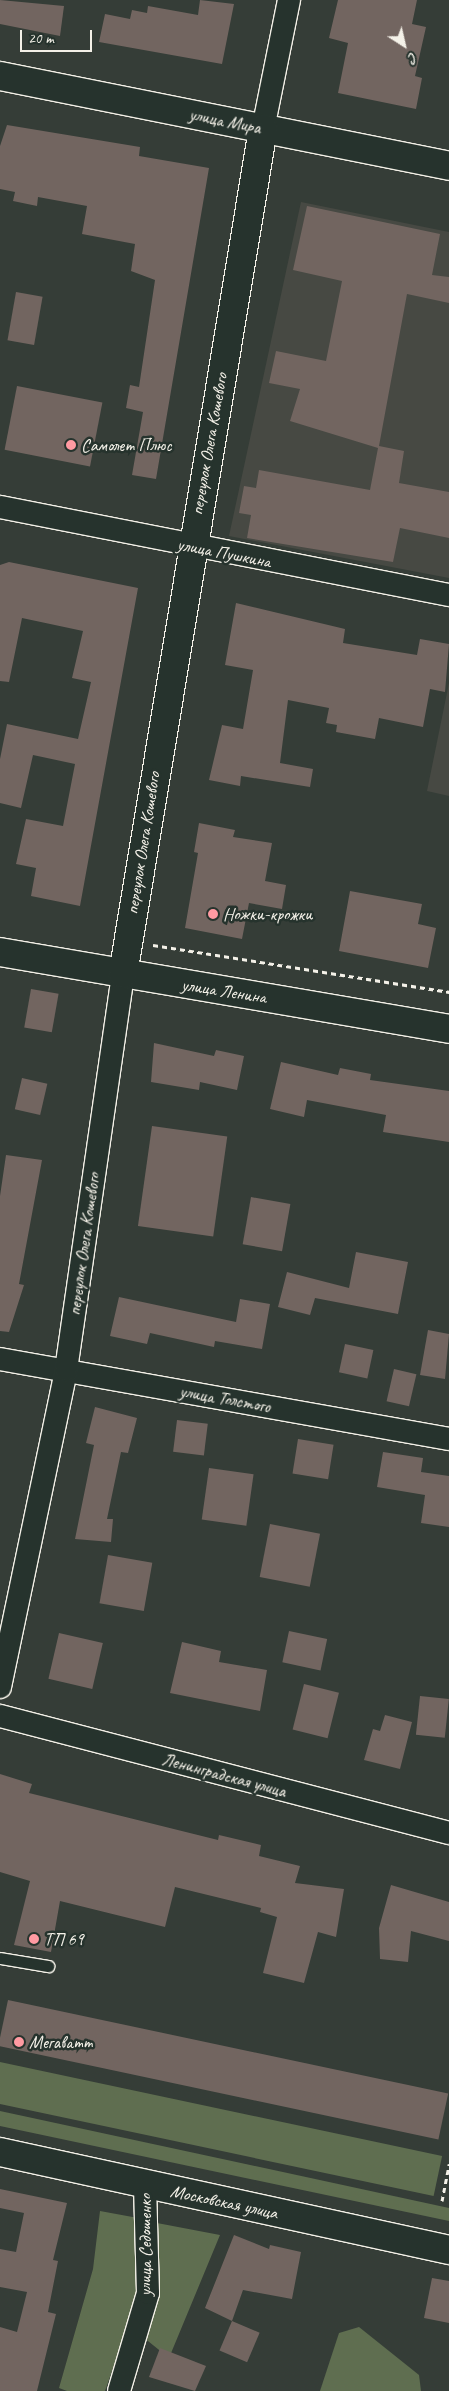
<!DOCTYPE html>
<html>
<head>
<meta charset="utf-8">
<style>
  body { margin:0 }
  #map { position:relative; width:449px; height:2391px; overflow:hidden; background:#353d37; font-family:Caveat,sans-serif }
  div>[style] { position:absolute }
  .built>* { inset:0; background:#474943 }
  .green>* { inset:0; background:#5f6e50; transform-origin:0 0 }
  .building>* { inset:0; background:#726560; transform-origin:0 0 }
  .path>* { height:3px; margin-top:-1.5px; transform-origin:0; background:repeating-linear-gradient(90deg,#f4f1e8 0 5px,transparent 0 9px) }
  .roads { filter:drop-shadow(1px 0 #f4f1e8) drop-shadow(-1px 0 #f4f1e8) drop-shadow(0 1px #f4f1e8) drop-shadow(0 -1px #f4f1e8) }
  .lane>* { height:11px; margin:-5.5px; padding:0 5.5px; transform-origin:5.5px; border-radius:5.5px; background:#26332d }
  .street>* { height:22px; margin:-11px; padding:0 11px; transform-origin:11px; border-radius:11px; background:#26332d }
  .secondary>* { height:28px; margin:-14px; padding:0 14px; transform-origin:14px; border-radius:14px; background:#26332d }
  .dots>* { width:14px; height:14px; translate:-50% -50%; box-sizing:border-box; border:2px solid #26332d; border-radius:50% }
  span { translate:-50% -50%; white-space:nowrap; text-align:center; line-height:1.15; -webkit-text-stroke:5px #26332d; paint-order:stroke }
  .street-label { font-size:18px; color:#f4f1e8 }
  .poi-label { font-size:18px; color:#f4f1e8 }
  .left { translate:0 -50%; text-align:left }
  .north { position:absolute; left:379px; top:20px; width:50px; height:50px; -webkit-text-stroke:4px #26332d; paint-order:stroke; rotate:145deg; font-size:14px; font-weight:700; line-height:20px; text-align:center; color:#f4f1e8 }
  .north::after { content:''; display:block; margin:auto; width:18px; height:22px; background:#f4f1e8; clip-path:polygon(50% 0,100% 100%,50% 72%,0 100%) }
  .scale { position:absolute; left:20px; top:30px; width:72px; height:22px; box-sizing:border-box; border:2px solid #f4f1e8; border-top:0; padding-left:6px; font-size:15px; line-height:18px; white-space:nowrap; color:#f4f1e8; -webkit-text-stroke:4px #26332d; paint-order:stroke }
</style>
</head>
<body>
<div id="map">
  <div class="built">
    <div style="clip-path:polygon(301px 202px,449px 232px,449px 578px,229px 536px)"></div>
    <div style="clip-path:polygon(449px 683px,449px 796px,427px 791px)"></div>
  </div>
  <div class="green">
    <div style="left:0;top:2062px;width:452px;height:41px;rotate:12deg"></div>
    <div style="clip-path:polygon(0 2111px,449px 2208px,449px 2221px,0 2126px)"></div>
    <div style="clip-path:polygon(100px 2211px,138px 2218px,139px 2294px,105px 2391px,67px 2391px,59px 2388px,93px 2269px)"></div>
    <div style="clip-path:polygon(157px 2223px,220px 2235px,169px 2358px,143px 2337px,158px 2294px)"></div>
    <div style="clip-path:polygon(359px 2327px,419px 2375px,421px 2391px,320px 2391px,339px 2333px)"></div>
  </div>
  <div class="building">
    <div style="clip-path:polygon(0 0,64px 6px,60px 36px,0 24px)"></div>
    <div style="clip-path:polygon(200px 0,234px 4px,222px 64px,99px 42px,105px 14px,130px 19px,132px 10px,147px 13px,148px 6px,198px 15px)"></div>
    <div style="clip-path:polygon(338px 0,417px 0,412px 24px,426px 27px,415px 76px,422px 78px,416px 109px,338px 93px,348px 43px,329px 38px)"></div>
    <div style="clip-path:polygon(7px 125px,140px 147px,139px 156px,209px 168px,156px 479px,132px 475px,143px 412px,126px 408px,130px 385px,139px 387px,155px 280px,131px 271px,135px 244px,82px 234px,87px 206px,38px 197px,37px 206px,13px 201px,15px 192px,0 189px,0 146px)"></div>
    <div style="clip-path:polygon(307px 206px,440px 234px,432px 275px,449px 277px,449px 303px,407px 294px,379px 446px,404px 451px,399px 483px,449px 492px,449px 538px,400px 528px,393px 562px,247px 538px,251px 515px,239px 513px,244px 486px,256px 488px,259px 470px,370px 490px,378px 448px,290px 421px,300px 389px,269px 383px,276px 351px,326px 361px,342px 281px,293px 270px)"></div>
    <div style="left:16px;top:292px;width:27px;height:49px;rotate:10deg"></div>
    <div style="left:17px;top:386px;width:87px;height:65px;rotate:11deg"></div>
    <div style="clip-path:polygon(9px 562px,138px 588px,80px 906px,31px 896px,36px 868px,16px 864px,26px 819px,63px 826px,75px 764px,33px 755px,21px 808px,0 803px,0 759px,7px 724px,78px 739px,91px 682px,72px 678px,83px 631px,22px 618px,9px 682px,0 681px,0 565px)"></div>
    <div style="clip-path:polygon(236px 603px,345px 629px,343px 643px,417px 655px,420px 639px,449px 644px,445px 692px,430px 689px,423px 727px,379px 718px,375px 739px,336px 732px,337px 725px,326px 723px,329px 708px,288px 700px,280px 763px,313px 769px,310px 787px,241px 776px,240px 786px,209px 780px,222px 725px,243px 729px,253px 670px,225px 665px)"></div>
    <div style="clip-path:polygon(199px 823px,235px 830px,233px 837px,272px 843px,265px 881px,286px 885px,282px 909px,249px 903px,242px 939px,185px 928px,198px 853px,194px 852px)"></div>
    <div style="clip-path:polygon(350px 891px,422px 904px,418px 924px,436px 928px,428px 968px,339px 951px)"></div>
    <div style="left:31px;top:989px;width:28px;height:39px;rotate:10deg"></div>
    <div style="clip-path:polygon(154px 1043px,214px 1056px,216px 1050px,244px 1056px,237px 1090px,200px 1082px,199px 1090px,151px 1082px)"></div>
    <div style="clip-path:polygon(281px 1062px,338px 1075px,340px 1068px,371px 1074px,370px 1080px,449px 1091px,449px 1142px,383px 1132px,386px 1115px,307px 1100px,304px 1117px,270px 1109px)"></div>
    <div style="left:22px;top:1078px;width:26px;height:32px;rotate:13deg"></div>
    <div style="left:152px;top:1126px;width:76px;height:101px;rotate:8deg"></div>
    <div style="clip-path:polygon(6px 1155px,42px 1160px,19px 1284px,24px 1285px,9px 1332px,0 1331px,0 1196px)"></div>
    <div style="left:251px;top:1197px;width:40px;height:48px;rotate:10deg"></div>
    <div style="clip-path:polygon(356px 1252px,408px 1262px,398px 1314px,315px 1298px,310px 1315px,278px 1307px,287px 1272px,349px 1288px)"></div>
    <div style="clip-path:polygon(119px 1297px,236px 1322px,240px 1299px,270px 1304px,262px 1349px,215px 1341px,214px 1347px,150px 1333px,147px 1344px,110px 1336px)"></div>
    <div style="clip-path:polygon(428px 1330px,449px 1334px,445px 1379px,420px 1375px)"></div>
    <div style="left:345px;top:1344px;width:29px;height:29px;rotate:12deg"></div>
    <div style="left:394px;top:1369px;width:23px;height:33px;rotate:13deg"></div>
    <div style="clip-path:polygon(95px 1407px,137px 1418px,128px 1453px,121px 1452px,107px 1519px,113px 1519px,111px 1542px,75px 1539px,94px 1445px,86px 1443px)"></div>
    <div style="left:177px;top:1420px;width:31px;height:32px;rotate:7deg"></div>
    <div style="left:298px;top:1439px;width:36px;height:35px;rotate:9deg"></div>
    <div style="clip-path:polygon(383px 1452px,423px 1458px,421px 1472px,449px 1476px,449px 1527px,421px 1523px,425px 1495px,377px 1487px)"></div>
    <div style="left:209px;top:1468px;width:45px;height:52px;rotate:8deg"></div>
    <div style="left:270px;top:1524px;width:51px;height:54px;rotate:11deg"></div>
    <div style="left:108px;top:1555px;width:45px;height:49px;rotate:10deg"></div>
    <div style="left:289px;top:1631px;width:39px;height:32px;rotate:12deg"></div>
    <div style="left:59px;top:1633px;width:45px;height:47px;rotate:13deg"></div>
    <div style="clip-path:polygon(182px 1642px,221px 1651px,219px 1662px,267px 1670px,260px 1711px,170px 1693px)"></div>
    <div style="left:304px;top:1684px;width:36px;height:47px;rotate:14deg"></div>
    <div style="left:420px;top:1696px;width:29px;height:39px;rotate:6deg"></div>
    <div style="clip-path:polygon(385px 1715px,412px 1722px,400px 1769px,364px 1760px,373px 1729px,380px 1731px)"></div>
    <div style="clip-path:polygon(0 1774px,32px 1784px,29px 1793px,218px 1840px,219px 1835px,261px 1845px,259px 1856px,300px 1866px,295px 1883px,344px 1889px,336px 1937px,318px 1932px,304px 1983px,263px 1973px,277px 1917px,260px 1912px,261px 1908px,175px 1887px,165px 1927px,60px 1901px,51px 1952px,14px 1945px,30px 1881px,0 1872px)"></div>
    <div style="clip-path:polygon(391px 1885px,449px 1902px,449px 1941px,411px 1931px,408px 1962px,380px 1959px,379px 1928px)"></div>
    <div style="left:8px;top:2000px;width:450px;height:47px;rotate:12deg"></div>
    <div style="clip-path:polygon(0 2189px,67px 2203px,53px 2260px,58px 2261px,48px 2312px,56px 2314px,37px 2391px,0 2391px,0 2327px,17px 2332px,27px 2292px,0 2287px,0 2249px,16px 2252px,24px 2213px,0 2208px)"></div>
    <div style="clip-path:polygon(234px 2235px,269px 2249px,270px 2245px,301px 2252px,292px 2299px,243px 2290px,232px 2321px,205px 2308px)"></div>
    <div style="clip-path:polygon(432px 2278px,449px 2281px,449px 2323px,424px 2318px)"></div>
    <div style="left:232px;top:2321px;width:30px;height:32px;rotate:23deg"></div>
    <div style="clip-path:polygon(160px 2348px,206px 2366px,195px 2391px,149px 2377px)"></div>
  </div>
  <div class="path">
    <div style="left:153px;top:945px;width:300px;rotate:9deg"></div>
    <div style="left:442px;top:2201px;width:38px;rotate:-79deg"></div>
  </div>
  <div class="roads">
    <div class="lane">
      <div style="left:0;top:1958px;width:49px;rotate:9.5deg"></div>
    </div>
    <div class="street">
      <div style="left:263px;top:129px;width:132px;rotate:-78.6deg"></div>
      <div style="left:0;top:507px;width:458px;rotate:11.1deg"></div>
      <div style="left:0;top:1359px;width:456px;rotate:10.1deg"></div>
      <div style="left:0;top:1687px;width:324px;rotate:-78.2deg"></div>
      <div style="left:66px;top:1370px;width:400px;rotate:-81.8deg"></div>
      <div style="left:0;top:1716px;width:464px;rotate:14.6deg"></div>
      <div style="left:119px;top:2391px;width:102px;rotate:-73.5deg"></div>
      <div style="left:148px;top:2293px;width:109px;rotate:-91.6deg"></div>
    </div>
    <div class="secondary">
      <div style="left:0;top:76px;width:458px;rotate:11.3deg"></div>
      <div style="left:0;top:952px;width:456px;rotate:9.7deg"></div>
      <div style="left:123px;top:974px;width:857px;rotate:-80.59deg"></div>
      <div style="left:0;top:2152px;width:460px;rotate:12.3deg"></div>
    </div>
  </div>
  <div class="dots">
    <div style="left:71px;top:445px;background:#ff9aa2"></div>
    <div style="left:213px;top:914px;background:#ff9aa2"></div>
    <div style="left:34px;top:1939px;background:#ff9aa2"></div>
    <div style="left:19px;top:2042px;background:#ff9aa2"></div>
  </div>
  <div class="street-label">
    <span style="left:225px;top:121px;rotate:11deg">улица Мира</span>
    <span style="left:209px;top:444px;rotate:-80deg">переулок Олега Кошевого</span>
    <span style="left:224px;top:553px;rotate:11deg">улица Пушкина</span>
    <span style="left:143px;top:843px;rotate:-81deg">переулок Олега Кошевого</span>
    <span style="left:224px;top:991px;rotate:9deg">улица Ленина</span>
    <span style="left:84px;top:1244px;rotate:-82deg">переулок Олега Кошевого</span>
    <span style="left:225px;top:1399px;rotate:10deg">улица Толстого</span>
    <span style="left:224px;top:1775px;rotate:15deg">Ленинградская улица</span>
    <span style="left:224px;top:2202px;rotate:12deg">Московская улица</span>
    <span style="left:145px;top:2245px;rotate:-90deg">улица Седошенко</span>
  </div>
  <div class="poi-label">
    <span class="left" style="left:81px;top:445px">Самолет Плюс</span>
    <span class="left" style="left:223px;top:914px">Ножки-крожки</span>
    <span class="left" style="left:44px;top:1939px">ТП 69</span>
    <span class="left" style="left:29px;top:2042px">Мегаватт</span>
  </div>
  <div class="north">С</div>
  <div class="scale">20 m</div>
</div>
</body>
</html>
